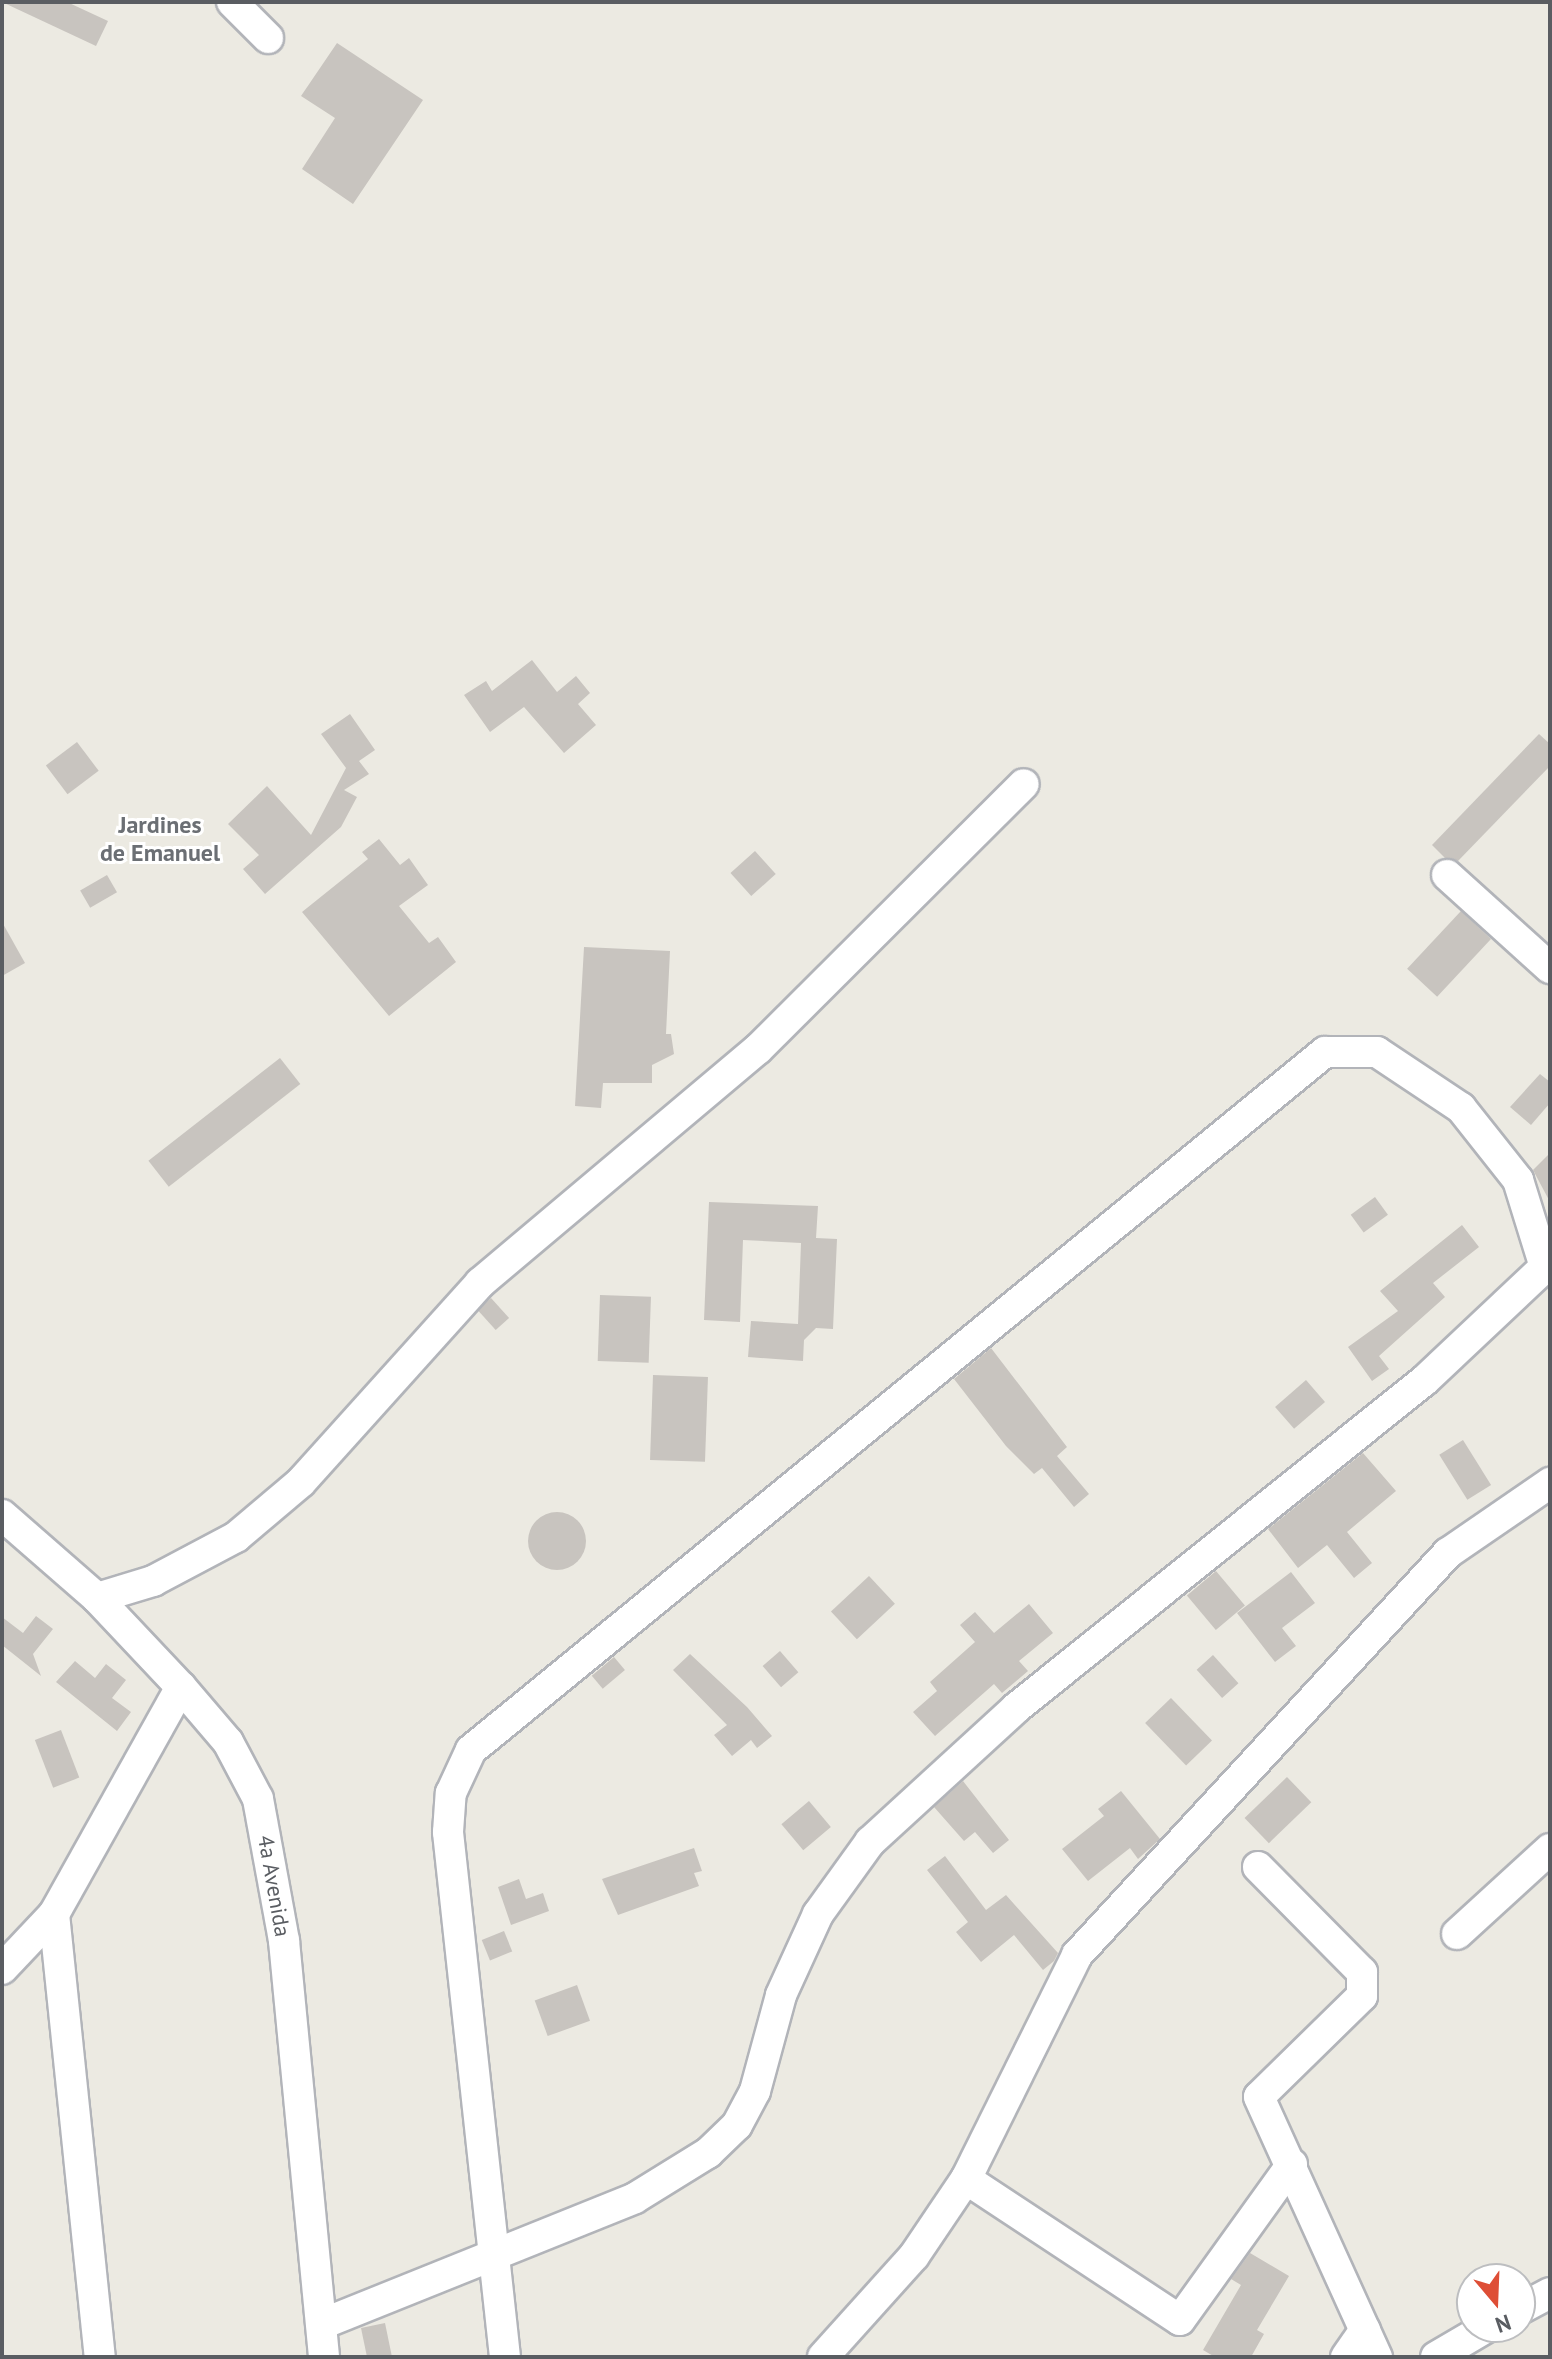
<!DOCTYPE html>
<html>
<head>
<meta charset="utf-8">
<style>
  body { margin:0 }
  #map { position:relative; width:1552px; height:2359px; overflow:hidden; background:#eceae2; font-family:"PT Sans",sans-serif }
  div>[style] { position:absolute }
  .building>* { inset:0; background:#c8c4bf; transform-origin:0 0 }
  .round { border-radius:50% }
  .roads { filter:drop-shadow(2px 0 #b2b4b9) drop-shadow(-2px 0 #b2b4b9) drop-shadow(0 2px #b2b4b9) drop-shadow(0 -2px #b2b4b9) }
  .minor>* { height:30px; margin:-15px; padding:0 15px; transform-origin:15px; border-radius:15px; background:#fff }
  span { translate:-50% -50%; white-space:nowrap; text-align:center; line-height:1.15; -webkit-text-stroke:6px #fff; paint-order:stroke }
  .street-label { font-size:22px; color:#5a5d62 }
  .neighbourhood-label { font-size:24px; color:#6b6f74; font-weight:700 }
  .frame { position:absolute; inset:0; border:4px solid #5a5d62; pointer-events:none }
  .north { position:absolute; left:1456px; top:2263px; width:80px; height:80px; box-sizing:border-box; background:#fff; border:2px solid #bdbec0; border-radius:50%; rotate:161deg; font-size:22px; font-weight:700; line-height:32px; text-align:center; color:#5a5d62 }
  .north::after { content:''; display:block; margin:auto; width:28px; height:36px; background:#de4e36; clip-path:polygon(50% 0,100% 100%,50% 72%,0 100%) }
</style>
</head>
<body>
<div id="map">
  <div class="building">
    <div style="clip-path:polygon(2px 2px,67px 2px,108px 21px,96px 46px)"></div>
    <div style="clip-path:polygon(337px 43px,423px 100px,353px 204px,302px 169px,335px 118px,301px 96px)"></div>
    <div style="clip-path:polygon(532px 660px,557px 692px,576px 676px,590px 693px,578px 704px,596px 725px,564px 753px,524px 707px,490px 732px,464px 695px,486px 681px,492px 691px)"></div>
    <div style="clip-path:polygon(350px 714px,375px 750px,359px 761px,369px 774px,344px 790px,357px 797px,341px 827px,265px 894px,243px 869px,259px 855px,228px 824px,267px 786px,311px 835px,346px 768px,321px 734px)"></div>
    <div style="clip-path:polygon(1539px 734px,1550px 744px,1550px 766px,1458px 861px,1445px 858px,1432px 845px)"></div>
    <div style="left:77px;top:742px;width:36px;height:39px;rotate:53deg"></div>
    <div style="clip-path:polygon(379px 839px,400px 865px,409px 858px,428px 885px,399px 906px,429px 943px,438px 937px,456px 962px,389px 1016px,302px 912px,368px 859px,362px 852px)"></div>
    <div style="left:755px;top:851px;width:31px;height:33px;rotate:48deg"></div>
    <div style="left:107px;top:875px;width:20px;height:31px;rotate:60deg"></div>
    <div style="left:1461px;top:911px;width:41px;height:79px;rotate:43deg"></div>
    <div style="clip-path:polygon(2px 922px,25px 963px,2px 976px)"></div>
    <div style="clip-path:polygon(584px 947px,670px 951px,666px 1034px,671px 1034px,674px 1054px,652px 1065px,652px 1083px,603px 1083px,601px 1108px,575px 1106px)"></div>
    <div style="left:280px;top:1058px;width:33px;height:167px;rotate:52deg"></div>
    <div style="clip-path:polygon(1540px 1074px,1550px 1082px,1550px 1103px,1531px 1125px,1510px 1107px)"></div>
    <div style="clip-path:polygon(1550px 1153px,1550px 1202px,1533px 1170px)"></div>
    <div style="left:1375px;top:1197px;width:22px;height:30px;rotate:54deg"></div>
    <div style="clip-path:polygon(709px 1202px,818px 1206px,816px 1238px,837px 1239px,833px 1329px,816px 1328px,804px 1340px,803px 1361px,748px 1357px,751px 1321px,798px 1324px,801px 1243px,743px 1240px,740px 1322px,704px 1320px)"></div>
    <div style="clip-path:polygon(1462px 1225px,1479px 1247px,1433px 1283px,1445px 1297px,1379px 1356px,1389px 1369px,1372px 1381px,1348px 1347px,1398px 1311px,1380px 1291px)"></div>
    <div style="left:600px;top:1295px;width:51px;height:66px;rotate:2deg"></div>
    <div style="left:491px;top:1298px;width:27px;height:18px;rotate:48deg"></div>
    <div style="clip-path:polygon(991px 1348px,1067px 1447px,1057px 1456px,1089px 1494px,1074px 1507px,1042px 1468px,1034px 1474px,1006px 1446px,954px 1379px)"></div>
    <div style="left:653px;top:1375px;width:55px;height:85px;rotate:2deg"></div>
    <div style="left:1306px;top:1380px;width:29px;height:41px;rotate:49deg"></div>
    <div style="left:1463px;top:1440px;width:53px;height:28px;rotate:58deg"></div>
    <div style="clip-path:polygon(1363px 1453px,1396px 1491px,1347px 1532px,1372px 1563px,1354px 1578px,1327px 1545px,1298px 1568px,1268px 1529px)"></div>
    <div class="round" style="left:528px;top:1512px;width:58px;height:58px"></div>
    <div style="left:1216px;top:1571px;width:45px;height:38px;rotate:50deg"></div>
    <div style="clip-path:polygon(1291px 1572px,1315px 1603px,1282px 1628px,1296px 1646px,1275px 1662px,1237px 1613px)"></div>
    <div style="left:869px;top:1576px;width:38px;height:52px;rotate:47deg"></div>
    <div style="clip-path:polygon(1029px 1604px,1053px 1633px,1019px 1661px,1028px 1671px,1002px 1693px,994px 1684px,935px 1736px,913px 1712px,937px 1691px,930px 1682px,975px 1642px,960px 1625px,975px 1612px,994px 1633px)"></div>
    <div style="clip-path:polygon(36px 1616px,53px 1629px,33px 1654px,41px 1676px,2px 1645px,2px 1617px,23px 1633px)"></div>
    <div style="left:780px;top:1651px;width:28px;height:23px;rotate:49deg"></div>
    <div style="clip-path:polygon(690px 1654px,747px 1707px,772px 1736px,757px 1748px,751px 1740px,732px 1756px,714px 1735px,727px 1725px,673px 1670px)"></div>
    <div style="left:1213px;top:1655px;width:38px;height:22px;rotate:48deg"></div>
    <div style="left:614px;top:1657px;width:17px;height:29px;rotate:50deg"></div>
    <div style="clip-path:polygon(75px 1661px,95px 1678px,106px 1664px,126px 1680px,112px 1698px,131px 1712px,117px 1731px,56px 1682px)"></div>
    <div style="left:1171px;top:1698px;width:59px;height:36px;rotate:46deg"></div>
    <div style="left:61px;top:1730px;width:51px;height:28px;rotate:69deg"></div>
    <div style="left:1287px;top:1777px;width:35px;height:59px;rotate:46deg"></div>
    <div style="clip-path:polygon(963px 1781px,1009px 1840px,993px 1853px,975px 1832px,964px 1841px,934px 1807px)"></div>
    <div style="clip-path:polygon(1121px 1791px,1160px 1839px,1138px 1859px,1130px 1848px,1088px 1881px,1062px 1849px,1104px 1816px,1098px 1809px)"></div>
    <div style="left:809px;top:1801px;width:34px;height:36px;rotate:50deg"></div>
    <div style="clip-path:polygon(694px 1848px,702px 1871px,694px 1873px,699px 1886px,618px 1915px,602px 1879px)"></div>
    <div style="clip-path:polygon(945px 1856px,986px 1910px,1006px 1895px,1058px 1953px,1054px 1961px,1043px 1970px,1014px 1935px,981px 1962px,956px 1932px,968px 1922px,927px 1870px)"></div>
    <div style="clip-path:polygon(519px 1879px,526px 1899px,543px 1893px,549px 1911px,511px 1925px,498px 1887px)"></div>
    <div style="left:504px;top:1931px;width:22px;height:24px;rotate:68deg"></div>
    <div style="left:577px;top:1985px;width:38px;height:45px;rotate:70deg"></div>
    <div style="clip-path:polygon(1250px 2253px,1289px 2276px,1257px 2330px,1264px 2334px,1251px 2357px,1215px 2357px,1203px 2350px,1241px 2285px,1231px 2279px)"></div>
    <div style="clip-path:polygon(385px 2323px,392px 2357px,367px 2357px,361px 2328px)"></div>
  </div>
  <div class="roads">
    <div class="minor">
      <div style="left:232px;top:2px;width:51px;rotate:45deg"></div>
      <div style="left:1447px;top:875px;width:139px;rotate:42.1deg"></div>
      <div style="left:2px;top:1515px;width:126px;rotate:41.1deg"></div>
      <div style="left:97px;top:1598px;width:122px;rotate:46.7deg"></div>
      <div style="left:181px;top:1687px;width:72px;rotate:49.5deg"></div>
      <div style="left:228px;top:1742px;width:64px;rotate:62.2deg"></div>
      <div style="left:258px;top:1799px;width:144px;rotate:79.6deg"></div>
      <div style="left:284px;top:1941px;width:418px;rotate:84.5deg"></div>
      <div style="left:97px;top:1598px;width:59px;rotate:-16.9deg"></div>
      <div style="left:153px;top:1581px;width:94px;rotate:-27.9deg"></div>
      <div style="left:236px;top:1537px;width:85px;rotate:-40.2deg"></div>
      <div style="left:301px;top:1482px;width:268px;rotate:-48deg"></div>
      <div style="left:480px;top:1283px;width:363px;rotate:-40.1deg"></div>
      <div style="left:758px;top:1049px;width:375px;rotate:-44.9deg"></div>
      <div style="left:1258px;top:1867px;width:148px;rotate:45.3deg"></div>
      <div style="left:1362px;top:1972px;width:24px;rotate:90deg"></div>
      <div style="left:1362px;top:1996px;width:144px;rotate:135.6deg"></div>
      <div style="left:1259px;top:2097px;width:286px;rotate:65.6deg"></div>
      <div style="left:54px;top:1914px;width:445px;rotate:84.1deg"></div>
      <div style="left:1457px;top:1934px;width:126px;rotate:-42.4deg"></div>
      <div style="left:2px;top:1969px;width:76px;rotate:-46.6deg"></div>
      <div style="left:54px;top:1914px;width:260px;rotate:-60.8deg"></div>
      <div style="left:966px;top:2179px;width:256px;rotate:33.4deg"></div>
      <div style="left:1180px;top:2320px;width:192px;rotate:-54.3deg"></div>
      <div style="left:1520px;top:2309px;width:34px;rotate:-28deg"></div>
      <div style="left:322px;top:2324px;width:337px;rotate:-21.9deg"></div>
      <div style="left:635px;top:2198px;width:86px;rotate:-31.7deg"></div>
      <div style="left:708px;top:2153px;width:40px;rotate:-44deg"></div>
      <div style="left:737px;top:2125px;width:38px;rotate:-62deg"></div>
      <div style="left:755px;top:2091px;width:99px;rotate:-74.8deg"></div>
      <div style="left:781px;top:1995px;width:89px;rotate:-65.4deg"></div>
      <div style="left:818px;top:1914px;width:89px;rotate:-54.2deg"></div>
      <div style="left:870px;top:1842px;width:198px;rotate:-42.5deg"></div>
      <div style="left:1016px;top:1708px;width:524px;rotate:-38.73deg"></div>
      <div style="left:1425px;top:1380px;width:172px;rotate:-43.3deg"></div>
      <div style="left:505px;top:2357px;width:528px;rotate:-96.2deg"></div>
      <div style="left:448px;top:1832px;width:39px;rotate:-86deg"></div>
      <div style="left:451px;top:1793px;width:47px;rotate:-65.1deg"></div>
      <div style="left:471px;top:1750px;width:1103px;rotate:-39.26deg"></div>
      <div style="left:1325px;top:1052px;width:52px"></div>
      <div style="left:1377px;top:1052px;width:101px;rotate:33.7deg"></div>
      <div style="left:1461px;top:1108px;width:92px;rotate:51.6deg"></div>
      <div style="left:1518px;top:1180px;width:91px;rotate:72.8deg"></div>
      <div style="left:823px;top:2357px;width:136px;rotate:-48deg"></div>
      <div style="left:914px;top:2256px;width:93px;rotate:-56deg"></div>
      <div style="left:966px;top:2179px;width:250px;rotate:-63.6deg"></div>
      <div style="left:1077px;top:1955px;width:547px;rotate:-47.3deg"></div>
      <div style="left:1448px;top:1553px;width:124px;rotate:-34.5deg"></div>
      <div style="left:1346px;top:2357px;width:33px;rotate:-55deg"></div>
      <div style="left:1436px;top:2357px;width:59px;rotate:-30.5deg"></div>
    </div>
  </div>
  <div class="street-label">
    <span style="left:274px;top:1886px;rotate:80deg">4a Avenida</span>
  </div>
  <div class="neighbourhood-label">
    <span style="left:160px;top:839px">Jardines<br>de Emanuel</span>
  </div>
  <div class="frame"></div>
  <div class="north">N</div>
</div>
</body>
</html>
